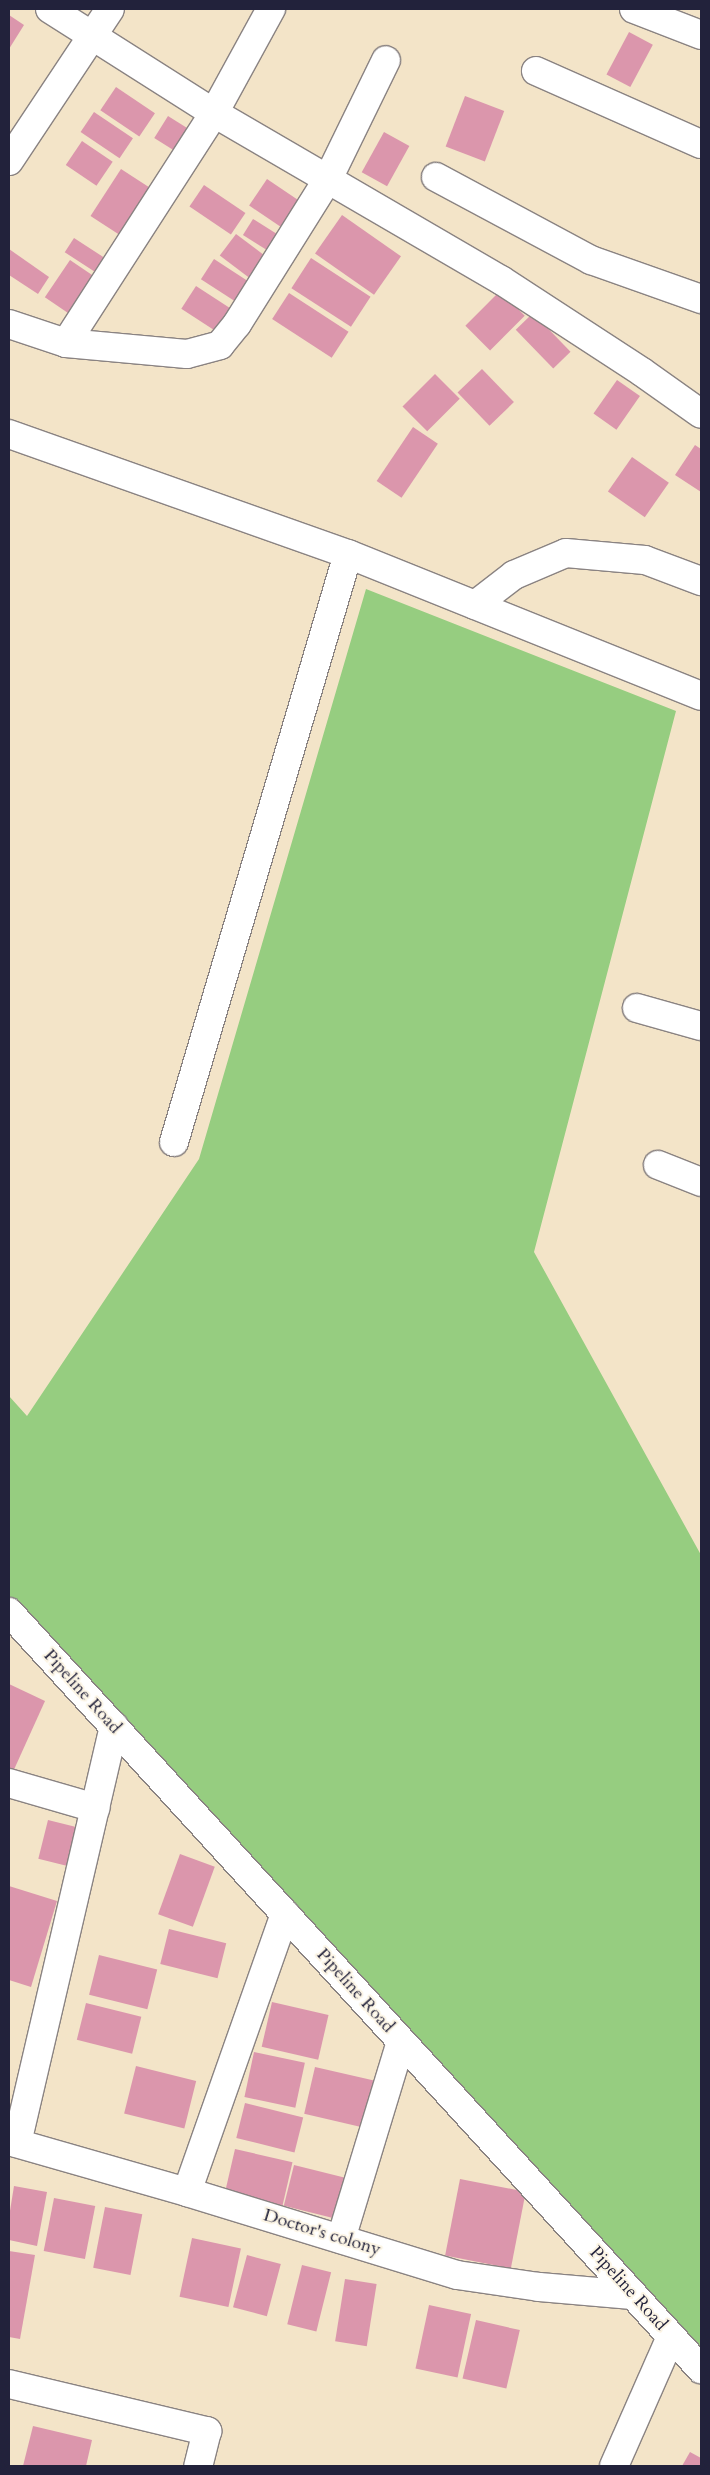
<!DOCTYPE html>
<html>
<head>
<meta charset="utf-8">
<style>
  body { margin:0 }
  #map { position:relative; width:710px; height:2475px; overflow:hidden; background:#f3e4c8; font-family:Cardo,serif }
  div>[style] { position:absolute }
  .green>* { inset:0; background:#96cd80 }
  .building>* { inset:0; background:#db96ac; transform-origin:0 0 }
  .roads { filter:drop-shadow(1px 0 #8a8382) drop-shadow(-1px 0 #8a8382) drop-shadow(0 1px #8a8382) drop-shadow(0 -1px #8a8382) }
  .street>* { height:28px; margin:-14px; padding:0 14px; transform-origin:14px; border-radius:14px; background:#fff }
  .secondary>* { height:28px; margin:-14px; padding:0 14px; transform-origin:14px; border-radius:14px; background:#fff }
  span { translate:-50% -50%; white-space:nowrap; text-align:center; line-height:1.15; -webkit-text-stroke:4px #fcf5e5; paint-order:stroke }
  .street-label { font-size:18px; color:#22223b }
  .frame { position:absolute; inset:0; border:10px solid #22223b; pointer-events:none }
</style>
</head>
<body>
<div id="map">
  <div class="green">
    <div style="clip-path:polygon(366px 589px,676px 711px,534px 1252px,701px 1555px,701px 2348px,9px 1596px,9px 1396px,27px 1416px,199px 1159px)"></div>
  </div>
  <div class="building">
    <div style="clip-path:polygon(9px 15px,24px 25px,9px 49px)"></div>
    <div style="left:629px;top:32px;width:27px;height:48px;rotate:28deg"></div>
    <div style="left:116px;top:87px;width:47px;height:28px;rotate:34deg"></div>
    <div style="left:465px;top:96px;width:42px;height:54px;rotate:21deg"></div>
    <div style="left:94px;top:112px;width:47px;height:24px;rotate:34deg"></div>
    <div style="left:168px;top:116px;width:31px;height:26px;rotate:32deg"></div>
    <div style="left:384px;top:132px;width:29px;height:46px;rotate:29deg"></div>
    <div style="left:82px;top:141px;width:37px;height:29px;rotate:34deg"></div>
    <div style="left:121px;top:169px;width:45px;height:56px;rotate:33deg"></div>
    <div style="left:267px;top:179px;width:50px;height:32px;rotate:34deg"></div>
    <div style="left:204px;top:185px;width:50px;height:26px;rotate:34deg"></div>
    <div style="left:342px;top:215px;width:72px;height:47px;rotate:35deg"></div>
    <div style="left:253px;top:219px;width:39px;height:19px;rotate:32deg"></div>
    <div style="left:236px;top:234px;width:41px;height:27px;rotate:37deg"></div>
    <div style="left:74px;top:238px;width:45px;height:17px;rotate:33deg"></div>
    <div style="clip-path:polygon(9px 249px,49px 277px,38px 294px,9px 275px)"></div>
    <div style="left:311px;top:258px;width:71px;height:36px;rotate:33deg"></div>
    <div style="left:214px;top:259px;width:48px;height:24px;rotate:33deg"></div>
    <div style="left:70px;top:260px;width:36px;height:45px;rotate:34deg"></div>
    <div style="left:196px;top:286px;width:50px;height:27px;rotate:33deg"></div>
    <div style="left:500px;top:291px;width:35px;height:49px;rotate:45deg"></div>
    <div style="left:289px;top:293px;width:71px;height:31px;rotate:33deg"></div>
    <div style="left:533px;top:313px;width:54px;height:24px;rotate:46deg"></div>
    <div style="left:482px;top:369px;width:46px;height:34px;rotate:46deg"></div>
    <div style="left:435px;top:374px;width:35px;height:46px;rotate:45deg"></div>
    <div style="left:617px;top:380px;width:28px;height:41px;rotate:35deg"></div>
    <div style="left:413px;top:427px;width:30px;height:65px;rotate:34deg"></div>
    <div style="clip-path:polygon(695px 445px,701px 449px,701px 492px,675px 475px)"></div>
    <div style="left:632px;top:457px;width:45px;height:42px;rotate:35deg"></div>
    <div style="clip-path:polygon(9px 1684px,45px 1701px,12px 1774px,9px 1772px)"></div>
    <div style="left:48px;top:1820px;width:30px;height:40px;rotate:14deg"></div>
    <div style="left:180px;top:1854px;width:37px;height:64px;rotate:20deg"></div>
    <div style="clip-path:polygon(9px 1886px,57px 1901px,31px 1987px,9px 1980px)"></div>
    <div style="left:169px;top:1929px;width:59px;height:36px;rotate:14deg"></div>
    <div style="left:99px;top:1955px;width:60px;height:41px;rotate:14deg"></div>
    <div style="left:272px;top:2002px;width:58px;height:46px;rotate:13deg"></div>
    <div style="left:86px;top:2003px;width:57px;height:38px;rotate:14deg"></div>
    <div style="left:254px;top:2052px;width:52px;height:46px;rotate:12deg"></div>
    <div style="left:136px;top:2066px;width:62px;height:49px;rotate:14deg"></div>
    <div style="left:315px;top:2067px;width:65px;height:48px;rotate:13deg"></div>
    <div style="left:245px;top:2103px;width:60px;height:36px;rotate:14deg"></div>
    <div style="left:235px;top:2149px;width:59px;height:52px;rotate:13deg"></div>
    <div style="left:294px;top:2165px;width:62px;height:42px;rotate:14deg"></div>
    <div style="left:460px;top:2179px;width:67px;height:78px;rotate:11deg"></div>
    <div style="clip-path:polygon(14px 2186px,47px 2192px,37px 2246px,9px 2240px,9px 2217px)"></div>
    <div style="left:54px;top:2198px;width:42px;height:54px;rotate:11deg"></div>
    <div style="left:105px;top:2207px;width:38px;height:62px;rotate:11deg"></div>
    <div style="left:192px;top:2238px;width:50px;height:60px;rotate:12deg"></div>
    <div style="clip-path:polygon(9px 2251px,35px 2255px,20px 2339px,9px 2337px)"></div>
    <div style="left:247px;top:2255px;width:35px;height:54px;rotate:15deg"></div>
    <div style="left:302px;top:2265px;width:30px;height:61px;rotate:14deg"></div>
    <div style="left:345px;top:2279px;width:32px;height:63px;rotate:9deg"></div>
    <div style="left:429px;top:2305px;width:43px;height:65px;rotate:12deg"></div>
    <div style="left:476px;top:2320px;width:45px;height:60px;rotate:13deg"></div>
    <div style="clip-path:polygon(33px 2426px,92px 2440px,86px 2466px,23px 2466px)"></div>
    <div style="clip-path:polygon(690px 2452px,701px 2458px,701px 2466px,682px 2466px)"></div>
  </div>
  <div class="roads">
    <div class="street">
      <div style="left:50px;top:9px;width:194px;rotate:32.4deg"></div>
      <div style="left:214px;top:113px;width:332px;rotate:30.2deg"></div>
      <div style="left:501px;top:280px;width:168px;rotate:33.1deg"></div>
      <div style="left:642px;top:372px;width:72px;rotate:35.4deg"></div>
      <div style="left:634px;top:9px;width:72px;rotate:21.2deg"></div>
      <div style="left:536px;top:71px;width:180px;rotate:23.9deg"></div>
      <div style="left:9px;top:161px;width:182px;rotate:-56.4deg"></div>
      <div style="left:436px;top:177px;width:176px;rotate:28.2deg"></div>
      <div style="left:591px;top:260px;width:117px;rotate:19.5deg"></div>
      <div style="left:9px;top:324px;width:60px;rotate:18.4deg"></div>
      <div style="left:66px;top:343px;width:121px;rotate:5.2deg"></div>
      <div style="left:187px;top:354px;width:34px;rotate:-15deg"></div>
      <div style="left:220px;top:345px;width:27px;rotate:-51deg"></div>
      <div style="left:237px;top:324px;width:171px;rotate:-57.9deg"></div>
      <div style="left:328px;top:179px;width:132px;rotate:-64deg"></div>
      <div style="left:66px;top:343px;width:274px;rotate:-57.2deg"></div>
      <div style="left:214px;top:113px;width:119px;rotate:-61.3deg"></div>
      <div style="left:9px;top:434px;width:360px;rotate:19.5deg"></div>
      <div style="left:348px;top:554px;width:380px;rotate:21.9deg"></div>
      <div style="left:475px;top:605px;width:49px;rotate:-37.6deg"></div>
      <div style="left:514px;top:575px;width:56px;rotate:-22.9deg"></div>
      <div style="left:566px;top:553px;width:79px;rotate:5.1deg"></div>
      <div style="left:645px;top:560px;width:60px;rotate:20.6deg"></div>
      <div style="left:637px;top:1008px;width:66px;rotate:15.7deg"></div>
      <div style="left:174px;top:1142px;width:613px;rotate:-73.52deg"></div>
      <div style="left:658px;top:1165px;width:46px;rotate:21.6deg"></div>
      <div style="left:9px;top:1783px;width:90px;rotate:16.2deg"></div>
      <div style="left:9px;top:2141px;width:185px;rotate:16deg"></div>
      <div style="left:187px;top:2192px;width:282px;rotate:17.1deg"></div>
      <div style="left:457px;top:2275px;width:83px;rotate:8.3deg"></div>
      <div style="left:539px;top:2287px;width:94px;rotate:4.9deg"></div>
      <div style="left:17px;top:2143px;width:428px;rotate:-76.9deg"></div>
      <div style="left:187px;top:2192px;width:295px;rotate:-70.6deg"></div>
      <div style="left:341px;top:2239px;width:206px;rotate:-73.1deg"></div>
      <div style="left:9px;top:2384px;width:204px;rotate:13.4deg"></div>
      <div style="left:207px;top:2431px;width:36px;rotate:104deg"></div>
      <div style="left:614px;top:2466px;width:141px;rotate:-66.2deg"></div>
    </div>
    <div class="secondary">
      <div style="left:9px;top:1612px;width:1026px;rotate:47.57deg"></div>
    </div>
  </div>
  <div class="street-label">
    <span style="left:82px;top:1692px;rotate:48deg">Pipeline Road</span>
    <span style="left:355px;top:1991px;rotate:48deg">Pipeline Road</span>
    <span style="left:322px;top:2233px;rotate:17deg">Doctor's colony</span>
    <span style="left:628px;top:2289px;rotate:48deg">Pipeline Road</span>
  </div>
  <div class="frame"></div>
</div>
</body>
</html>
